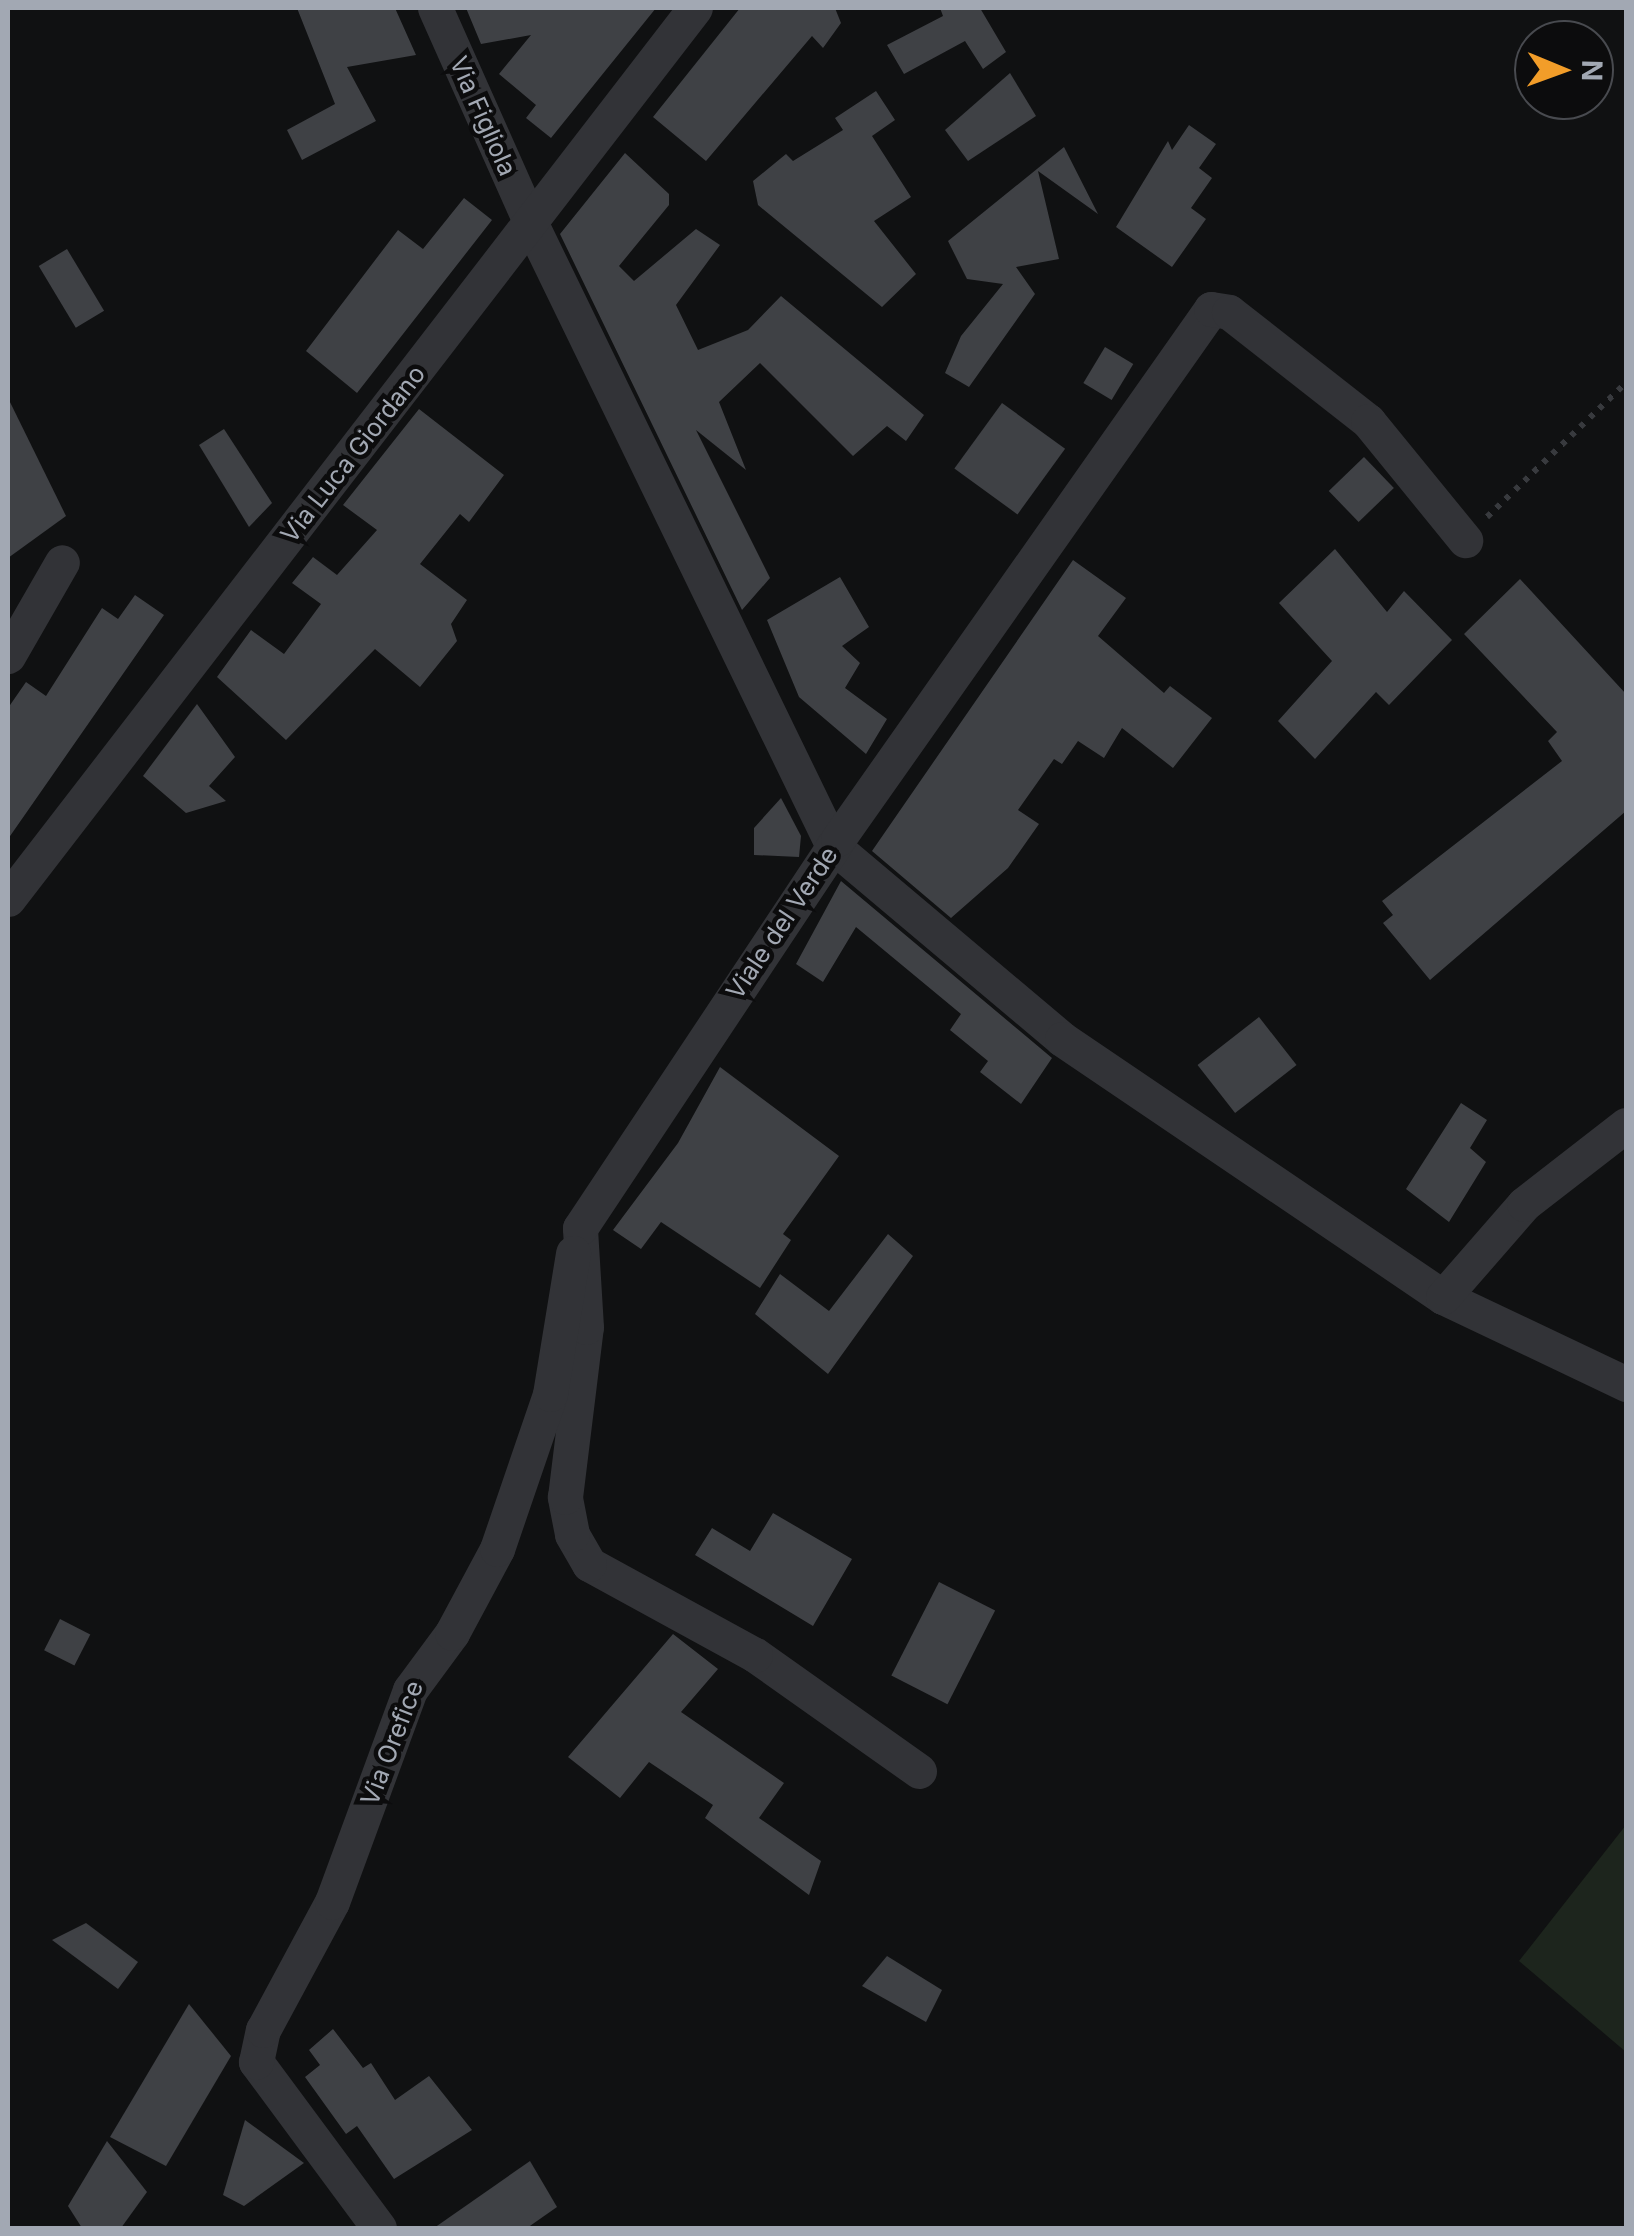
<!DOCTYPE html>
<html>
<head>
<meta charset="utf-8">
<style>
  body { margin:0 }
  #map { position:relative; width:1634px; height:2236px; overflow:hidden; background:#101112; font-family:Inter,sans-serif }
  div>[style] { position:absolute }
  .green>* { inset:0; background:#1d251d }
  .building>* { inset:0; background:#3f4145; transform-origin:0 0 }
  .path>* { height:6px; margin-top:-3px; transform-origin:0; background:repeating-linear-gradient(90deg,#383a3e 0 5px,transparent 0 13px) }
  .minor>* { height:35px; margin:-17.5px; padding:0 17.5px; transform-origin:17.5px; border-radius:17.5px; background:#323337 }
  span { translate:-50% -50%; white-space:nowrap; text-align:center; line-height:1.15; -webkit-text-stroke:9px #0c0c0d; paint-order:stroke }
  .street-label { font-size:25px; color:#a2a8b3 }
  .frame { position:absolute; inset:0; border:10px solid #a2a8b3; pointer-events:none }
  .north { position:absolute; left:1514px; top:20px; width:100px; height:100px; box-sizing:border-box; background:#0c0c0d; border:2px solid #484a4f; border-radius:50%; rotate:91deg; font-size:28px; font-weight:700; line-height:40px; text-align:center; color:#a2a8b3 }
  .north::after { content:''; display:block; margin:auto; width:35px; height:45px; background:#f29d29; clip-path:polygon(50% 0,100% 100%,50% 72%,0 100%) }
</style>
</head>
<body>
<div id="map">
  <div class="green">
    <div style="clip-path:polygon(1626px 1825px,1626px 2052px,1519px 1961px)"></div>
  </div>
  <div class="building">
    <div style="clip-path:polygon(297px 8px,395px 8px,416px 55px,347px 67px,376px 121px,302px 160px,287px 130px,335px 104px)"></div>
    <div style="clip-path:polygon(466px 8px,656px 8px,551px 138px,526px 118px,536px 105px,499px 74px,531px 35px,481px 44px)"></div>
    <div style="clip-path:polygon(740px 8px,835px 8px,841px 23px,823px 48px,812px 36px,706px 161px,653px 117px)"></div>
    <div style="clip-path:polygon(940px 8px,980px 8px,1006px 52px,983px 69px,965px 41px,904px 74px,887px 45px,943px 16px)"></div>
    <div style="clip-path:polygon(1010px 73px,1036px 116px,968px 161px,945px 130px)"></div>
    <div style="clip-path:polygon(876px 91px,895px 120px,872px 136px,911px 197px,874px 221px,916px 274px,882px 307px,758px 205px,753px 181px,786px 154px,793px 161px,843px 130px,835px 118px)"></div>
    <div style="clip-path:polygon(1189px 125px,1216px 144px,1199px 168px,1212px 178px,1191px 208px,1206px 219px,1172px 267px,1116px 227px,1168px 141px,1172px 150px)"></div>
    <div style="clip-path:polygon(1064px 147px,1098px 214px,1038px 171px,1059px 259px,1016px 267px,1035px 294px,969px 387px,945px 373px,961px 336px,1003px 284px,967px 279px,948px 241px)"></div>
    <div style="clip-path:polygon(625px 153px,669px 194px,669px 205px,619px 266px,634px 281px,696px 229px,720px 245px,676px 305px,698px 350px,748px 330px,781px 296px,924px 415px,906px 441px,887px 426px,853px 456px,760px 363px,719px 402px,746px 470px,696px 430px,770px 578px,742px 610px,560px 234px)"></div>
    <div style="clip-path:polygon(464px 198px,492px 220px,357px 393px,306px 351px,398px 230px,423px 249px)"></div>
    <div style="left:67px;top:249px;width:72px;height:33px;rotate:59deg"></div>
    <div style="left:1105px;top:347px;width:33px;height:42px;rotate:31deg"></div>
    <div style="clip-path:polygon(8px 398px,66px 516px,8px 558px)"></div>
    <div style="left:1002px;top:403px;width:78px;height:81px;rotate:36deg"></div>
    <div style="clip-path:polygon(419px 409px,504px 475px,469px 522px,460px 514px,420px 564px,467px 600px,451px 624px,457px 641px,420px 687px,375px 649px,286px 740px,217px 677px,251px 630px,284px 654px,321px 604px,292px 583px,313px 557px,337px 575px,377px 530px,343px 505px)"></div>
    <div style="clip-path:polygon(224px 429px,272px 503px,249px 527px,199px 445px)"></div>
    <div style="left:1364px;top:457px;width:43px;height:49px;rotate:46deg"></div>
    <div style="clip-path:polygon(1335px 549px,1387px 612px,1404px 591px,1452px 640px,1389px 705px,1376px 692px,1315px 759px,1278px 721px,1332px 661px,1279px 603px)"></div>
    <div style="clip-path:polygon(1073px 560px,1126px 598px,1098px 636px,1164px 693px,1170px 686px,1212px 718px,1173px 768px,1122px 728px,1104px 758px,1078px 741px,1062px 764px,1054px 759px,1018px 810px,1039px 824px,1008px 868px,951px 918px,872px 851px)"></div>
    <div style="clip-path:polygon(840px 577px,869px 627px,842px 646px,860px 663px,845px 688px,887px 719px,866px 754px,799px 697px,767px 620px)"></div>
    <div style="clip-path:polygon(1520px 579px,1626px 694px,1626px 811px,1430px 980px,1383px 923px,1393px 915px,1382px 901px,1562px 761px,1548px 741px,1557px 732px,1464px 634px)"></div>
    <div style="clip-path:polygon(135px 595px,164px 615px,8px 839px,8px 708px,26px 682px,46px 696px,102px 608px,118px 619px)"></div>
    <div style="clip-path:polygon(197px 704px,235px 757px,209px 786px,226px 801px,186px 813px,143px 776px)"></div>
    <div style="clip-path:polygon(781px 798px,801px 836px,799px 857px,754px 855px,754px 828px)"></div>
    <div style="clip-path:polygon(841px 881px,1052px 1058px,1021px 1104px,980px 1072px,988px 1061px,950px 1030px,961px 1014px,856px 927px,823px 982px,796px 964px)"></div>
    <div style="left:1259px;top:1017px;width:61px;height:78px;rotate:52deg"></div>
    <div style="clip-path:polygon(720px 1067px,839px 1156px,783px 1234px,791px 1240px,760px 1288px,661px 1222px,641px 1249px,613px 1230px,678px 1143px)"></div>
    <div style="clip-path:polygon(1461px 1103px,1487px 1120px,1470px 1148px,1486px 1162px,1449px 1222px,1406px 1189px)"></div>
    <div style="clip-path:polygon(888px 1234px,913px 1256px,828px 1374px,755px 1314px,780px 1274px,829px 1311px)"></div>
    <div style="clip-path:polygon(773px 1513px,852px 1559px,813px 1626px,695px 1555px,712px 1528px,750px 1551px)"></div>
    <div style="left:939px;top:1582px;width:63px;height:105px;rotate:27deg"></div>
    <div style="left:60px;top:1619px;width:34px;height:35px;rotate:27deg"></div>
    <div style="clip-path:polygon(673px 1634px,718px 1669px,681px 1712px,784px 1783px,759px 1818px,821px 1861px,809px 1895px,705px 1818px,713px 1805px,649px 1762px,620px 1798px,568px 1757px)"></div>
    <div style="clip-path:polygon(86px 1923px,138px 1962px,118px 1989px,52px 1940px)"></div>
    <div style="clip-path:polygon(887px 1956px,942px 1990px,926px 2022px,862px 1986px)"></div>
    <div style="clip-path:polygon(189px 2004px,231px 2056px,166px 2166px,110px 2137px)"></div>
    <div style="clip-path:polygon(333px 2029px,363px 2068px,371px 2063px,395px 2100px,429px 2076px,472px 2130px,394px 2179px,357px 2126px,346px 2134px,305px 2077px,320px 2065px,309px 2050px)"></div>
    <div style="clip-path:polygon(245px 2120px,304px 2163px,244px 2206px,223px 2195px)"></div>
    <div style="clip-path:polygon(107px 2141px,147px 2192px,121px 2228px,82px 2228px,68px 2206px)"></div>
    <div style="clip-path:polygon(530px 2161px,557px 2207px,527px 2228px,434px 2228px)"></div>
  </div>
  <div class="path">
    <div style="left:1487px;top:517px;width:193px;rotate:-44deg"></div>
  </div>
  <div class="minor">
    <div style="left:435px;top:8px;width:236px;rotate:66deg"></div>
    <div style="left:531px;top:224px;width:691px;rotate:64.1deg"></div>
    <div style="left:833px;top:846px;width:299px;rotate:40.1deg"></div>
    <div style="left:1062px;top:1039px;width:460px;rotate:34.1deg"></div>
    <div style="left:1443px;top:1297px;width:203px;rotate:25.4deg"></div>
    <div style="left:8px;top:656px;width:108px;rotate:-60.1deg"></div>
    <div style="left:8px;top:899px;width:1125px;rotate:-52.37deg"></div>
    <div style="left:1443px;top:1297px;width:123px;rotate:-48.9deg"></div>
    <div style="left:1524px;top:1204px;width:129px;rotate:-37.8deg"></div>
    <div style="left:919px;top:1771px;width:201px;rotate:-144.7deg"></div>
    <div style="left:755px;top:1655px;width:189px;rotate:-151.3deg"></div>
    <div style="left:589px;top:1564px;width:34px;rotate:-120deg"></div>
    <div style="left:572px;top:1534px;width:38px;rotate:-101deg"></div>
    <div style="left:565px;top:1497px;width:171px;rotate:-83deg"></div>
    <div style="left:586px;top:1327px;width:99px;rotate:-93.5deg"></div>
    <div style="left:580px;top:1228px;width:467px;rotate:-56.4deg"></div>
    <div style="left:838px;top:839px;width:648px;rotate:-54.86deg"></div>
    <div style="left:1211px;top:309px;width:18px;rotate:9deg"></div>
    <div style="left:1229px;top:312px;width:177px;rotate:38.1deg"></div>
    <div style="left:1368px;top:421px;width:154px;rotate:50.8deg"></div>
    <div style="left:379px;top:2228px;width:207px;rotate:-126.5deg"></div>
    <div style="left:256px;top:2062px;width:33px;rotate:-78deg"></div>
    <div style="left:263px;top:2030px;width:145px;rotate:-61.7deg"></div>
    <div style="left:332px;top:1902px;width:226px;rotate:-69.8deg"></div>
    <div style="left:410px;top:1690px;width:71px;rotate:-53.6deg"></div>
    <div style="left:452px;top:1633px;width:95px;rotate:-61.8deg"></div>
    <div style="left:497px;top:1549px;width:164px;rotate:-71.1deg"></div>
    <div style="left:550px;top:1394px;width:143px;rotate:-80.7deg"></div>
  </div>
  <div class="street-label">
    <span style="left:483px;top:116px;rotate:66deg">Via Figliola</span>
    <span style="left:353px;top:454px;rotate:-52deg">Via Luca Giordano</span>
    <span style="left:782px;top:923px;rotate:-56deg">Viale del Verde</span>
    <span style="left:392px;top:1743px;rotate:-69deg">Via Orefice</span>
  </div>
  <div class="frame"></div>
  <div class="north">N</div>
</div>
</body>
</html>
